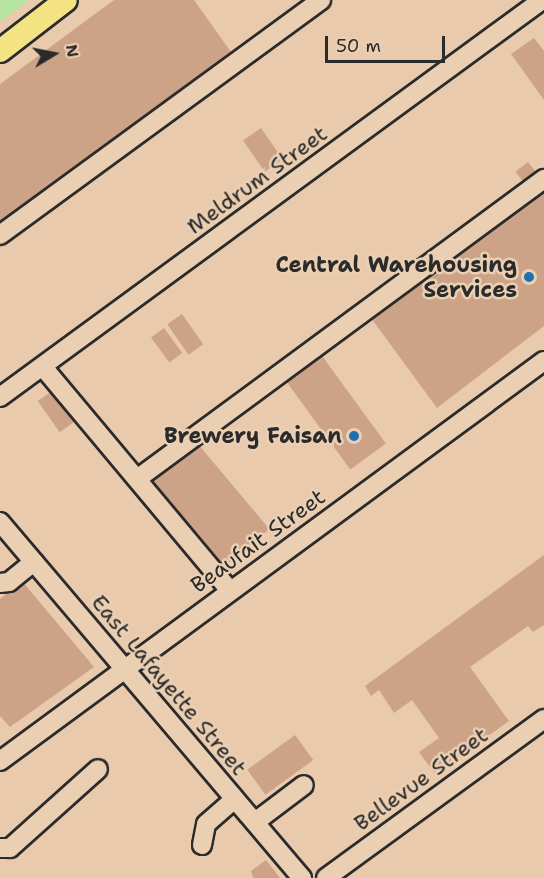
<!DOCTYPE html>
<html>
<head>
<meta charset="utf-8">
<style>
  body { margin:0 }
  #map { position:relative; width:544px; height:878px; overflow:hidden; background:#eacaad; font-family:"Shantell Sans",sans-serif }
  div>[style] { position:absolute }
  .green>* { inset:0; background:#b7e3a1 }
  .building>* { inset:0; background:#cda388; transform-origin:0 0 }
  .roads { filter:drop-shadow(2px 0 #2b2b2b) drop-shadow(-2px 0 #2b2b2b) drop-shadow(0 2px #2b2b2b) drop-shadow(0 -2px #2b2b2b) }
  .minor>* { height:18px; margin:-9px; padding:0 9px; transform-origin:9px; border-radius:9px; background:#ebcfb2 }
  .major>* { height:22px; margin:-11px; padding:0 11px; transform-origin:11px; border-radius:11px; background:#f4e382 }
  .dots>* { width:16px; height:16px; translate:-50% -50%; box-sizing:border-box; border:3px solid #ebcfb2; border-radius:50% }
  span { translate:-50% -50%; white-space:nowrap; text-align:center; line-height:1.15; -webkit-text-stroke:5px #ebcfb2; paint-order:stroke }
  .street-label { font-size:22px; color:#2b2b2b }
  .poi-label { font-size:22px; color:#2b2b2b; font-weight:700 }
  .right { translate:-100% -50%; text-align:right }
  .north { position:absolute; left:24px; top:24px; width:60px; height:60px; -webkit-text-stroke:4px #ebcfb2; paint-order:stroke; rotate:80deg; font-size:16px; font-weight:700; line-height:24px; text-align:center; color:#2b2b2b }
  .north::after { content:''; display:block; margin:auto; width:21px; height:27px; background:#2b2b2b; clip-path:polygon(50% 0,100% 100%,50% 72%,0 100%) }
  .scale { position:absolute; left:325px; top:36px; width:120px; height:27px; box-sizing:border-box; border:3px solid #2b2b2b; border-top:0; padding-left:8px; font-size:18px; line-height:21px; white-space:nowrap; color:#2b2b2b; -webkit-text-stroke:4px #ebcfb2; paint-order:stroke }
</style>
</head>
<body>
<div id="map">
  <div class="green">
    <div style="clip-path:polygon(0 0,29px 0,0 22px)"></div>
  </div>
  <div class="building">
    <div style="clip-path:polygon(114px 0,194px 0,236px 59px,0 228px,0 84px)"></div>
    <div style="clip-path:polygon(534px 38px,544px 51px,544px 100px,511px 54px)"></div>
    <div style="left:261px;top:128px;width:38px;height:22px;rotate:55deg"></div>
    <div style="left:528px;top:162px;width:16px;height:16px;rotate:52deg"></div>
    <div style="clip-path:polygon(544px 191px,544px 326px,437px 408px,371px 318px)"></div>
    <div style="left:182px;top:314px;width:37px;height:18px;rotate:55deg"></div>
    <div style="left:164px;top:328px;width:31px;height:16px;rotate:54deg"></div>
    <div style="left:320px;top:353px;width:112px;height:44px;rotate:54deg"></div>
    <div style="left:55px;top:389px;width:38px;height:21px;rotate:55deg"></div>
    <div style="left:198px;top:444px;width:111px;height:59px;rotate:50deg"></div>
    <div style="clip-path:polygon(544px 555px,544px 625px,533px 632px,528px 626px,470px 667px,509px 721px,435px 774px,419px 752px,439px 738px,412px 700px,394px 713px,379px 690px,371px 696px,365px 686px)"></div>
    <div style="clip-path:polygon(22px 581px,94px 667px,10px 727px,0 716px,0 599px)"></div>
    <div style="left:295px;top:735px;width:31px;height:59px;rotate:54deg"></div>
    <div style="clip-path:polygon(266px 860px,280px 878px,253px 878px,251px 871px)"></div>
  </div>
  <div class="roads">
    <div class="minor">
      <div style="left:0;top:235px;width:398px;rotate:-36.2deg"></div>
      <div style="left:43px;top:367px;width:292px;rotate:50.1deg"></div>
      <div style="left:0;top:397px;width:672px;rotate:-36.22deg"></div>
      <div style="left:137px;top:479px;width:506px;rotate:-36.39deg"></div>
      <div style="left:0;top:522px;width:467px;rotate:49.7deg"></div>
      <div style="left:0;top:583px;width:9px;rotate:-6deg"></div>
      <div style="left:9px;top:582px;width:32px;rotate:-39deg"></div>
      <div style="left:0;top:761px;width:675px;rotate:-36.33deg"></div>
      <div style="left:255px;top:822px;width:61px;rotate:-37.1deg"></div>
      <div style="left:202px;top:845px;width:21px;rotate:-79deg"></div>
      <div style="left:206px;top:824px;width:38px;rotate:-41deg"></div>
      <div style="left:0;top:848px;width:10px"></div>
      <div style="left:10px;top:848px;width:118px;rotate:-41.9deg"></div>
      <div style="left:326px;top:878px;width:270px;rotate:-36.1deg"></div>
    </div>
    <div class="major">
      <div style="left:0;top:51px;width:83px;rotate:-37.7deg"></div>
    </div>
  </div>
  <div class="dots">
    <div style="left:529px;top:277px;background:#1f6fb2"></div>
    <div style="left:354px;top:436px;background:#1f6fb2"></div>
  </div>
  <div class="street-label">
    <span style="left:257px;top:180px;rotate:-36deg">Meldrum Street</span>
    <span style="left:258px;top:541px;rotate:-36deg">Beaufait Street</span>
    <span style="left:169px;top:685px;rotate:50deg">East Lafayette Street</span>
    <span style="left:421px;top:779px;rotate:-36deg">Bellevue Street</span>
  </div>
  <div class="poi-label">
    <span class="right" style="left:517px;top:277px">Central Warehousing<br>Services</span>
    <span class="right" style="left:342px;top:436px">Brewery Faisan</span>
  </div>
  <div class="north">N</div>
  <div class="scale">50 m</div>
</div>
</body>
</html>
